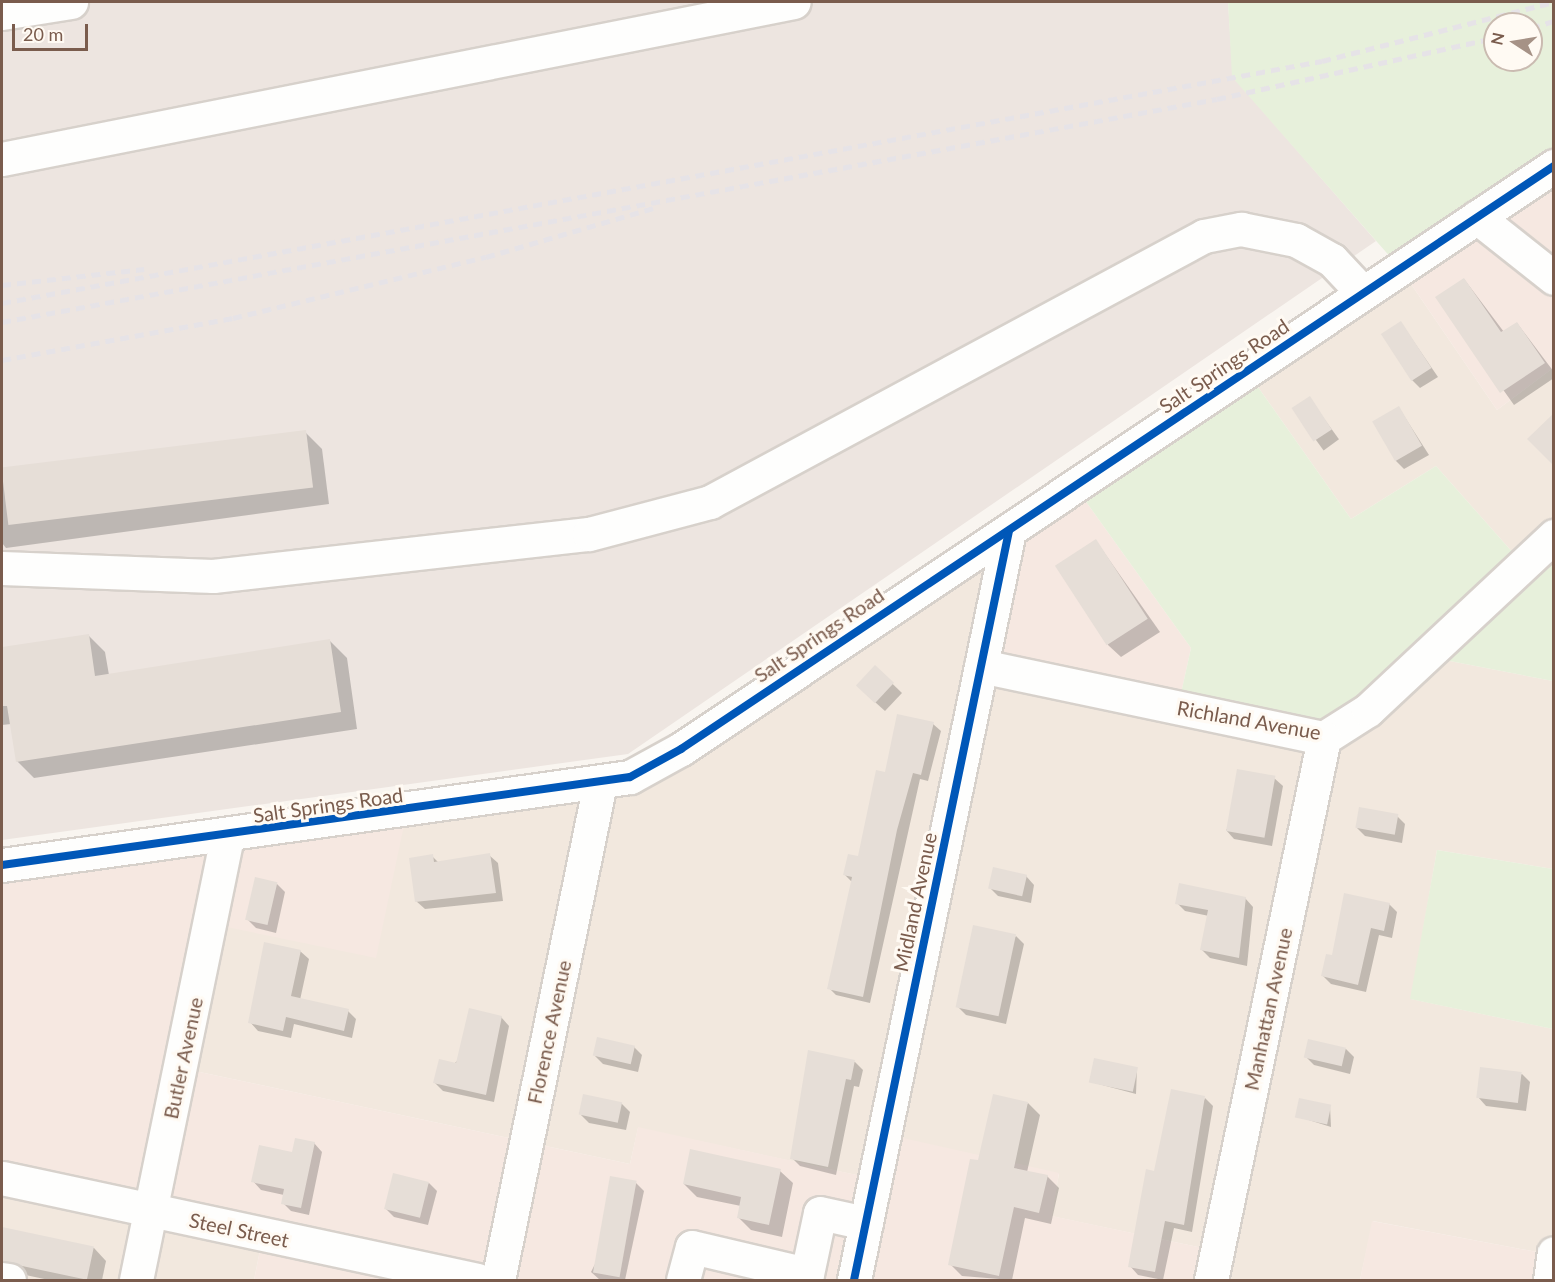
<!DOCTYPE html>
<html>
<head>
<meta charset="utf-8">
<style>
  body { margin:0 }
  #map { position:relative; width:1555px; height:1282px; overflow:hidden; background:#f9f5f0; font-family:Lato,sans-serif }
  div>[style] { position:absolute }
  .residential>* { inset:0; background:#f2e8de }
  .commercial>* { inset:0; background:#f6e8e1 }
  .industrial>* { inset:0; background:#ede5e0 }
  .green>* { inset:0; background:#e7f0db }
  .shadow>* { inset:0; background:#0003; transform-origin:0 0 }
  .building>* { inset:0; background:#e6ded7; transform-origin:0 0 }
  .roads { filter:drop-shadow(2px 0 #d7d1cb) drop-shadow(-2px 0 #d7d1cb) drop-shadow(0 2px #d7d1cb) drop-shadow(0 -2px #d7d1cb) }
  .minor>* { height:33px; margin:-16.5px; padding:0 16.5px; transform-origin:16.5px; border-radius:16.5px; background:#fefefd }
  .rail>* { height:4.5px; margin-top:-2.25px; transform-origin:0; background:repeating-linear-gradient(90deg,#e6e3e7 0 9px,transparent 0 15px) }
  .cycleway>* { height:8px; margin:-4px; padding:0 4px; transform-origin:4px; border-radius:4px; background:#0057b8 }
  span { translate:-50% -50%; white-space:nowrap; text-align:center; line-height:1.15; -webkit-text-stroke:6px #fffaf3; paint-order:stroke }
  .street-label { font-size:20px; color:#7a5c4d }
  .frame { position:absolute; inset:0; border:3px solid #7a5c4d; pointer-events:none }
  .north { position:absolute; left:1483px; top:12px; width:60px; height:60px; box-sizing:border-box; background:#fffaf3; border:2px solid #cabbb1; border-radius:50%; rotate:282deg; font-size:16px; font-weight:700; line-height:24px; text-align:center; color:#7a5c4d }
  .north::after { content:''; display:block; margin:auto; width:21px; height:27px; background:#a69286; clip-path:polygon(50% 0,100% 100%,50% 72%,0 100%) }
  .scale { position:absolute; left:12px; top:24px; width:76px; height:27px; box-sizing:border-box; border:3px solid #7a5c4d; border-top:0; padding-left:8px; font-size:18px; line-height:21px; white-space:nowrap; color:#7a5c4d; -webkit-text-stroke:4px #fffaf3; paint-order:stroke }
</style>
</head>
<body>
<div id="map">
  <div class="residential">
    <div style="clip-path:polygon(1400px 268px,1497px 410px,1553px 368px,1553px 536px,1522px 563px,1436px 466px,1351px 519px,1246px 370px)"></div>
    <div style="clip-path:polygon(1009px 531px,981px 666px,1324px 738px,1424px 656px,1553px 681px,1553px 869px,1437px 850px,1411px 999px,1553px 1029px,1553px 1255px,1373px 1221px,1360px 1280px,1211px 1280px,1217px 1251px,1051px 1216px,1059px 1174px,875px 1179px,638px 1128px,630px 1164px,181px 1068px,212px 924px,407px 811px,629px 777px)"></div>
    <div style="clip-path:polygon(2px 1178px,263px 1235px,254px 1280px,2px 1280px)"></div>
  </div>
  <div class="commercial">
    <div style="clip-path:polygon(1553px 166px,1553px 368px,1497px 410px,1400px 268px)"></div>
    <div style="clip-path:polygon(1074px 485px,1191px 648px,1178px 707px,981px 666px,1009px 531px)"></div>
    <div style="clip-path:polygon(407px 811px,376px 958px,212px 924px,181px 1068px,630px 1164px,638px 1127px,875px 1179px,885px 1134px,1059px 1173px,1052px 1216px,1217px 1251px,1211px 1280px,254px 1280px,263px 1235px,2px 1178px,2px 865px)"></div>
    <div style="clip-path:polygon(1372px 1221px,1553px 1255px,1550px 1280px,1360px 1280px)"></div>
  </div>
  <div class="industrial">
    <div style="clip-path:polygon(2px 2px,1228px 2px,1233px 77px,1376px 241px,628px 754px,2px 840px)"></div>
  </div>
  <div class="green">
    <div style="clip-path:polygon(evenodd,1228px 2px,1553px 2px,1553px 166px,1400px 268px,1232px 77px,1228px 2px,1495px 24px,1531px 24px,1531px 60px,1495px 60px,1495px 24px)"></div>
    <div style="clip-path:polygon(1246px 370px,1351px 519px,1436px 466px,1522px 563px,1553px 536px,1553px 681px,1424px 656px,1345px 726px,1178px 707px,1191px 648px,1074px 485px)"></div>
    <div style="clip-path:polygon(1437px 850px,1553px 869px,1553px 1029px,1410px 999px)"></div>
  </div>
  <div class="shadow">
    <div style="clip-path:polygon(1464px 279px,1504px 332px,1517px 323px,1554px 372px,1554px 378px,1514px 405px,1437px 297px)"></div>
    <div style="clip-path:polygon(1401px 323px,1438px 377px,1420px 388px,1412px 380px)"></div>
    <div style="left:1309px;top:398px;width:51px;height:19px;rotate:54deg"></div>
    <div style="clip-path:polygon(1399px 408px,1429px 455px,1404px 469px,1396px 461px)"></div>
    <div style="clip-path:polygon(305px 432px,322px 449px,329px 504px,6px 548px,2px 543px,2px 473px)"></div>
    <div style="clip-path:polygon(1096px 541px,1160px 632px,1121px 657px,1108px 645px)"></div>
    <div style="clip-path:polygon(89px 636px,105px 652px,109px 675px,330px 641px,347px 658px,357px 729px,34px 778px,17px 761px,11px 724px,2px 725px,2px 649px)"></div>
    <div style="clip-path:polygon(875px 667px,902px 693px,885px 711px,866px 694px)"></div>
    <div style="clip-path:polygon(933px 724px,941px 731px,928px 781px,920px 779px,870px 1003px,836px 995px,829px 988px,852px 882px,845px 875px,859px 858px,886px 774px)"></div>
    <div style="clip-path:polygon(1274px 778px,1283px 786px,1272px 846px,1234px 839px,1226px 830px)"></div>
    <div style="clip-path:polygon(1397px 816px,1405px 824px,1402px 843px,1365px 836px,1357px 828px)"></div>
    <div style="clip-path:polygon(489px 855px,498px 863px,503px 901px,425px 909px,416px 901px,432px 856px,439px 863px)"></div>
    <div style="clip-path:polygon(1026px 876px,1034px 885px,1031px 903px,998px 896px,989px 887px)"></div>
    <div style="clip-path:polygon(276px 883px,285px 892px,276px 933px,256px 928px,248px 920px)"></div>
    <div style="clip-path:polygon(1245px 898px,1253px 907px,1247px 966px,1210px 958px,1202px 950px,1209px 916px,1185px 911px,1177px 903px)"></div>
    <div style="clip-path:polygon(1389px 904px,1397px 912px,1392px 938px,1379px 935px,1366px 992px,1331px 984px,1323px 976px,1333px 957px)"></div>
    <div style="clip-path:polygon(1016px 936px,1024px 944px,1006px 1024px,966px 1015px,958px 1007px)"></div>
    <div style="clip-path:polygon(300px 951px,309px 959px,300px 1000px,348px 1011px,356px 1019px,352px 1038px,294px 1024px,291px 1038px,258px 1031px,250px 1022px)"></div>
    <div style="clip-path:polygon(501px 1017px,509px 1026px,494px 1102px,443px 1091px,435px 1083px)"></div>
    <div style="clip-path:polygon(634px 1047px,642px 1055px,638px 1072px,603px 1064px,595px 1056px)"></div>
    <div style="clip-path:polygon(1346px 1049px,1354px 1057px,1350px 1074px,1314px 1065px,1306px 1057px)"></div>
    <div style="clip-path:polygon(809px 1052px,855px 1062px,863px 1070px,859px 1087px,854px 1086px,836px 1175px,800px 1166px,792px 1158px)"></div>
    <div style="clip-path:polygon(1137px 1068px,1136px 1094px,1091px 1082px)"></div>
    <div style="clip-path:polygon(1522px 1074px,1530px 1082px,1526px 1111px,1486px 1106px,1478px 1097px)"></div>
    <div style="clip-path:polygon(1205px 1098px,1213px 1106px,1192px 1232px,1174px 1228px,1163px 1280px,1138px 1275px,1130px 1266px)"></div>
    <div style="clip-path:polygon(621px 1103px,630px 1112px,626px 1130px,589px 1123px,581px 1115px)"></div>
    <div style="clip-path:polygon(1028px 1103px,1040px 1115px,1027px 1172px,1047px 1176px,1059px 1188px,1051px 1224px,1025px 1218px,1012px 1280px,962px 1276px,950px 1264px,980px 1162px)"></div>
    <div style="clip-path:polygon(1330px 1106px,1331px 1127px,1296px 1116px)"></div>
    <div style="clip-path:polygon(314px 1143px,322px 1152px,309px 1215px,291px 1211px,283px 1203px,284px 1195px,261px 1190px,253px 1181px)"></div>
    <div style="clip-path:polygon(780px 1171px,793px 1183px,782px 1237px,751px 1230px,738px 1217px,741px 1206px,697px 1197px,684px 1184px)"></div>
    <div style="clip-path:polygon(429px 1183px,437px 1191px,428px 1225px,394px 1217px,386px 1209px)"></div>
    <div style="clip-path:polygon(636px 1183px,644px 1191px,625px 1280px,600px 1280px,591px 1272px)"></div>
    <div style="clip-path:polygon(2px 1229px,94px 1248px,106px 1261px,102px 1280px,49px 1280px,2px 1270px)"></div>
  </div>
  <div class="building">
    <div style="clip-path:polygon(1464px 278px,1501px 332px,1517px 322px,1545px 363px,1500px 393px,1435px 297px)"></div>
    <div style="left:1401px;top:321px;width:56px;height:24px;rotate:57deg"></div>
    <div style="left:1310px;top:396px;width:40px;height:22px;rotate:57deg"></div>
    <div style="left:1399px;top:406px;width:46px;height:31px;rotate:60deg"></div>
    <div style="clip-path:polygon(1554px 413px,1554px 466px,1527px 439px)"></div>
    <div style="left:306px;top:430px;width:58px;height:307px;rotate:83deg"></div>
    <div style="left:1096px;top:539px;width:95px;height:49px;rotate:57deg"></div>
    <div style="clip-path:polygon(89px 634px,95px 676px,330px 639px,341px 712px,16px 762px,7px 706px,2px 706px,2px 647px)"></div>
    <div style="left:875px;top:665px;width:26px;height:28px;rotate:43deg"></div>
    <div style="clip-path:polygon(897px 714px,934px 722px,921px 775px,913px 773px,897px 830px,863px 997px,827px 989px,852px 877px,843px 875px,848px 854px,858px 856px,876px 770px,885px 772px)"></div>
    <div style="left:1237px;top:769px;width:39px;height:63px;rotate:10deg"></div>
    <div style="left:1359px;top:807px;width:40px;height:21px;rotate:10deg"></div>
    <div style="clip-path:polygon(490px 853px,496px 893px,415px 902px,409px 858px,433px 854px,434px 862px)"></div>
    <div style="left:993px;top:867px;width:35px;height:22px;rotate:13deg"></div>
    <div style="left:255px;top:877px;width:23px;height:44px;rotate:13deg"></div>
    <div style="clip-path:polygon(1179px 883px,1246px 897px,1239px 958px,1200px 950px,1208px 910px,1175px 904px)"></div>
    <div style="clip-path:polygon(1344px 893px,1390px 903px,1384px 931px,1371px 928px,1358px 985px,1321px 976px,1326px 954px,1332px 955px)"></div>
    <div style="left:973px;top:925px;width:44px;height:84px;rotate:12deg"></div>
    <div style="clip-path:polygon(264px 942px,301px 950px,291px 996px,349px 1009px,344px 1031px,286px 1017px,283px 1031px,248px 1023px)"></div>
    <div style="clip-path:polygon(469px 1008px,502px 1016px,486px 1095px,433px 1083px,439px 1059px,456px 1063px)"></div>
    <div style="left:597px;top:1037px;width:39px;height:19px;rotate:13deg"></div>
    <div style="left:1308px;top:1039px;width:39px;height:19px;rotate:13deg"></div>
    <div style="clip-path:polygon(808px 1050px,855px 1060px,851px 1080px,846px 1079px,828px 1167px,790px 1159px)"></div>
    <div style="left:1094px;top:1058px;width:45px;height:25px;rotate:12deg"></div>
    <div style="left:1480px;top:1067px;width:42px;height:31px;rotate:7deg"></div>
    <div style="clip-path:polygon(1171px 1089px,1205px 1096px,1184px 1225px,1165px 1221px,1155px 1272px,1128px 1267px,1146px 1169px,1154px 1171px)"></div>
    <div style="left:583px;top:1094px;width:40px;height:21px;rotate:12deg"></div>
    <div style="clip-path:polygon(993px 1094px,1028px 1102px,1014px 1168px,1048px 1175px,1039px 1213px,1014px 1207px,999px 1276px,948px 1265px,970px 1159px,978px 1160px)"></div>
    <div style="left:1299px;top:1098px;width:33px;height:20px;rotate:12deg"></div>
    <div style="clip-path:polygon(295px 1138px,315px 1142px,301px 1208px,281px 1204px,284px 1189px,251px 1182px,259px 1145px,292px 1152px)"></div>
    <div style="clip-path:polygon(690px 1149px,781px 1169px,769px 1225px,737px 1218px,741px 1197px,683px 1184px)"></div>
    <div style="left:393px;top:1173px;width:37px;height:37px;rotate:14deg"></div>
    <div style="left:610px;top:1176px;width:27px;height:98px;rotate:10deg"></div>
    <div style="left:2px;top:1227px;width:94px;height:34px;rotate:12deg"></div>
  </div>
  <div class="roads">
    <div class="minor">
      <div style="left:2px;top:13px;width:70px;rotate:-9.1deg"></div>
      <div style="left:2px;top:159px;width:807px;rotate:-11.21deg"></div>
      <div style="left:1477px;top:217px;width:98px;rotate:38.4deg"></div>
      <div style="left:2px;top:568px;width:211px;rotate:2.2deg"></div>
      <div style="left:213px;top:576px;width:378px;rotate:-6.4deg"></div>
      <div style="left:589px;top:534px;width:125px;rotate:-14.8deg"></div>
      <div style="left:710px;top:502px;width:561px;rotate:-28.3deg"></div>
      <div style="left:1204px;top:236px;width:38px;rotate:-11deg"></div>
      <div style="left:1241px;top:229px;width:56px;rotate:11.3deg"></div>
      <div style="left:1296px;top:240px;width:41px;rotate:29.1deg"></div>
      <div style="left:1332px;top:260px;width:45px;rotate:46.8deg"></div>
      <div style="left:981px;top:666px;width:350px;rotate:11.9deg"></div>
      <div style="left:1324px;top:738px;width:52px;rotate:-32.5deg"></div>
      <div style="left:1368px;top:710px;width:255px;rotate:-43.1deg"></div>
      <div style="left:2px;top:865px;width:634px;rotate:-7.98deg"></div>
      <div style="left:630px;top:777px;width:58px;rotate:-28.8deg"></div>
      <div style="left:681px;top:749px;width:1050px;rotate:-33.74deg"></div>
      <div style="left:2px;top:1178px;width:486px;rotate:12.1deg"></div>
      <div style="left:2px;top:1279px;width:7px;rotate:8deg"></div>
      <div style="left:136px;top:1280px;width:454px;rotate:-78.4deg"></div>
      <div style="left:498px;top:1280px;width:507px;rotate:-78.4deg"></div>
      <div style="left:683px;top:1280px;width:34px;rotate:-75deg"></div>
      <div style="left:692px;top:1247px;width:118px;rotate:13.2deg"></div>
      <div style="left:807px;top:1274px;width:62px;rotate:-78deg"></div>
      <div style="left:820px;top:1213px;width:47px;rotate:12.3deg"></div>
      <div style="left:854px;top:1280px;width:765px;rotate:-78.31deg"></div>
      <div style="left:1211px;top:1280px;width:554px;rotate:-78.22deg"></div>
      <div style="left:1550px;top:1280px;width:27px;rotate:-82deg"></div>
    </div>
  </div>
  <div class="rail">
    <div style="left:1531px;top:28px;width:24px;rotate:-17deg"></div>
    <div style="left:2px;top:285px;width:143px;rotate:-6.4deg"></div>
    <div style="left:2px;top:303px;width:1342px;rotate:-10.39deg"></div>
    <div style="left:1322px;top:61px;width:239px;rotate:-14.3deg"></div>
    <div style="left:2px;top:322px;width:1235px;rotate:-10.4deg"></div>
    <div style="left:1217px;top:99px;width:285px;rotate:-12.4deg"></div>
    <div style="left:2px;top:360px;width:235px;rotate:-10.3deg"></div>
    <div style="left:233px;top:318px;width:260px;rotate:-13.6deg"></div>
    <div style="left:486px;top:257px;width:175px;rotate:-16.3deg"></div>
  </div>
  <div class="cycleway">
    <div style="left:2px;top:865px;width:634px;rotate:-7.98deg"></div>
    <div style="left:630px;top:777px;width:58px;rotate:-28.8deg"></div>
    <div style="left:681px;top:749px;width:1050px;rotate:-33.74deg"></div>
    <div style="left:854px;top:1280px;width:765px;rotate:-78.31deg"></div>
  </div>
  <div class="street-label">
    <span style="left:1224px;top:366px;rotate:-34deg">Salt Springs Road</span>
    <span style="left:819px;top:635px;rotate:-34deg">Salt Springs Road</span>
    <span style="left:1249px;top:720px;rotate:10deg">Richland Avenue</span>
    <span style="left:328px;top:805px;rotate:-8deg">Salt Springs Road</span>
    <span style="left:915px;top:902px;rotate:-78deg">Midland Avenue</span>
    <span style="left:1268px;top:1009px;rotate:-78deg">Manhattan Avenue</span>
    <span style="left:549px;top:1032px;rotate:-78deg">Florence Avenue</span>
    <span style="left:183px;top:1058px;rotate:-78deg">Butler Avenue</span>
    <span style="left:239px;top:1230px;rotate:12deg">Steel Street</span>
  </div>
  <div class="frame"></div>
  <div class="north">N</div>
  <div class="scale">20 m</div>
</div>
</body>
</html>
